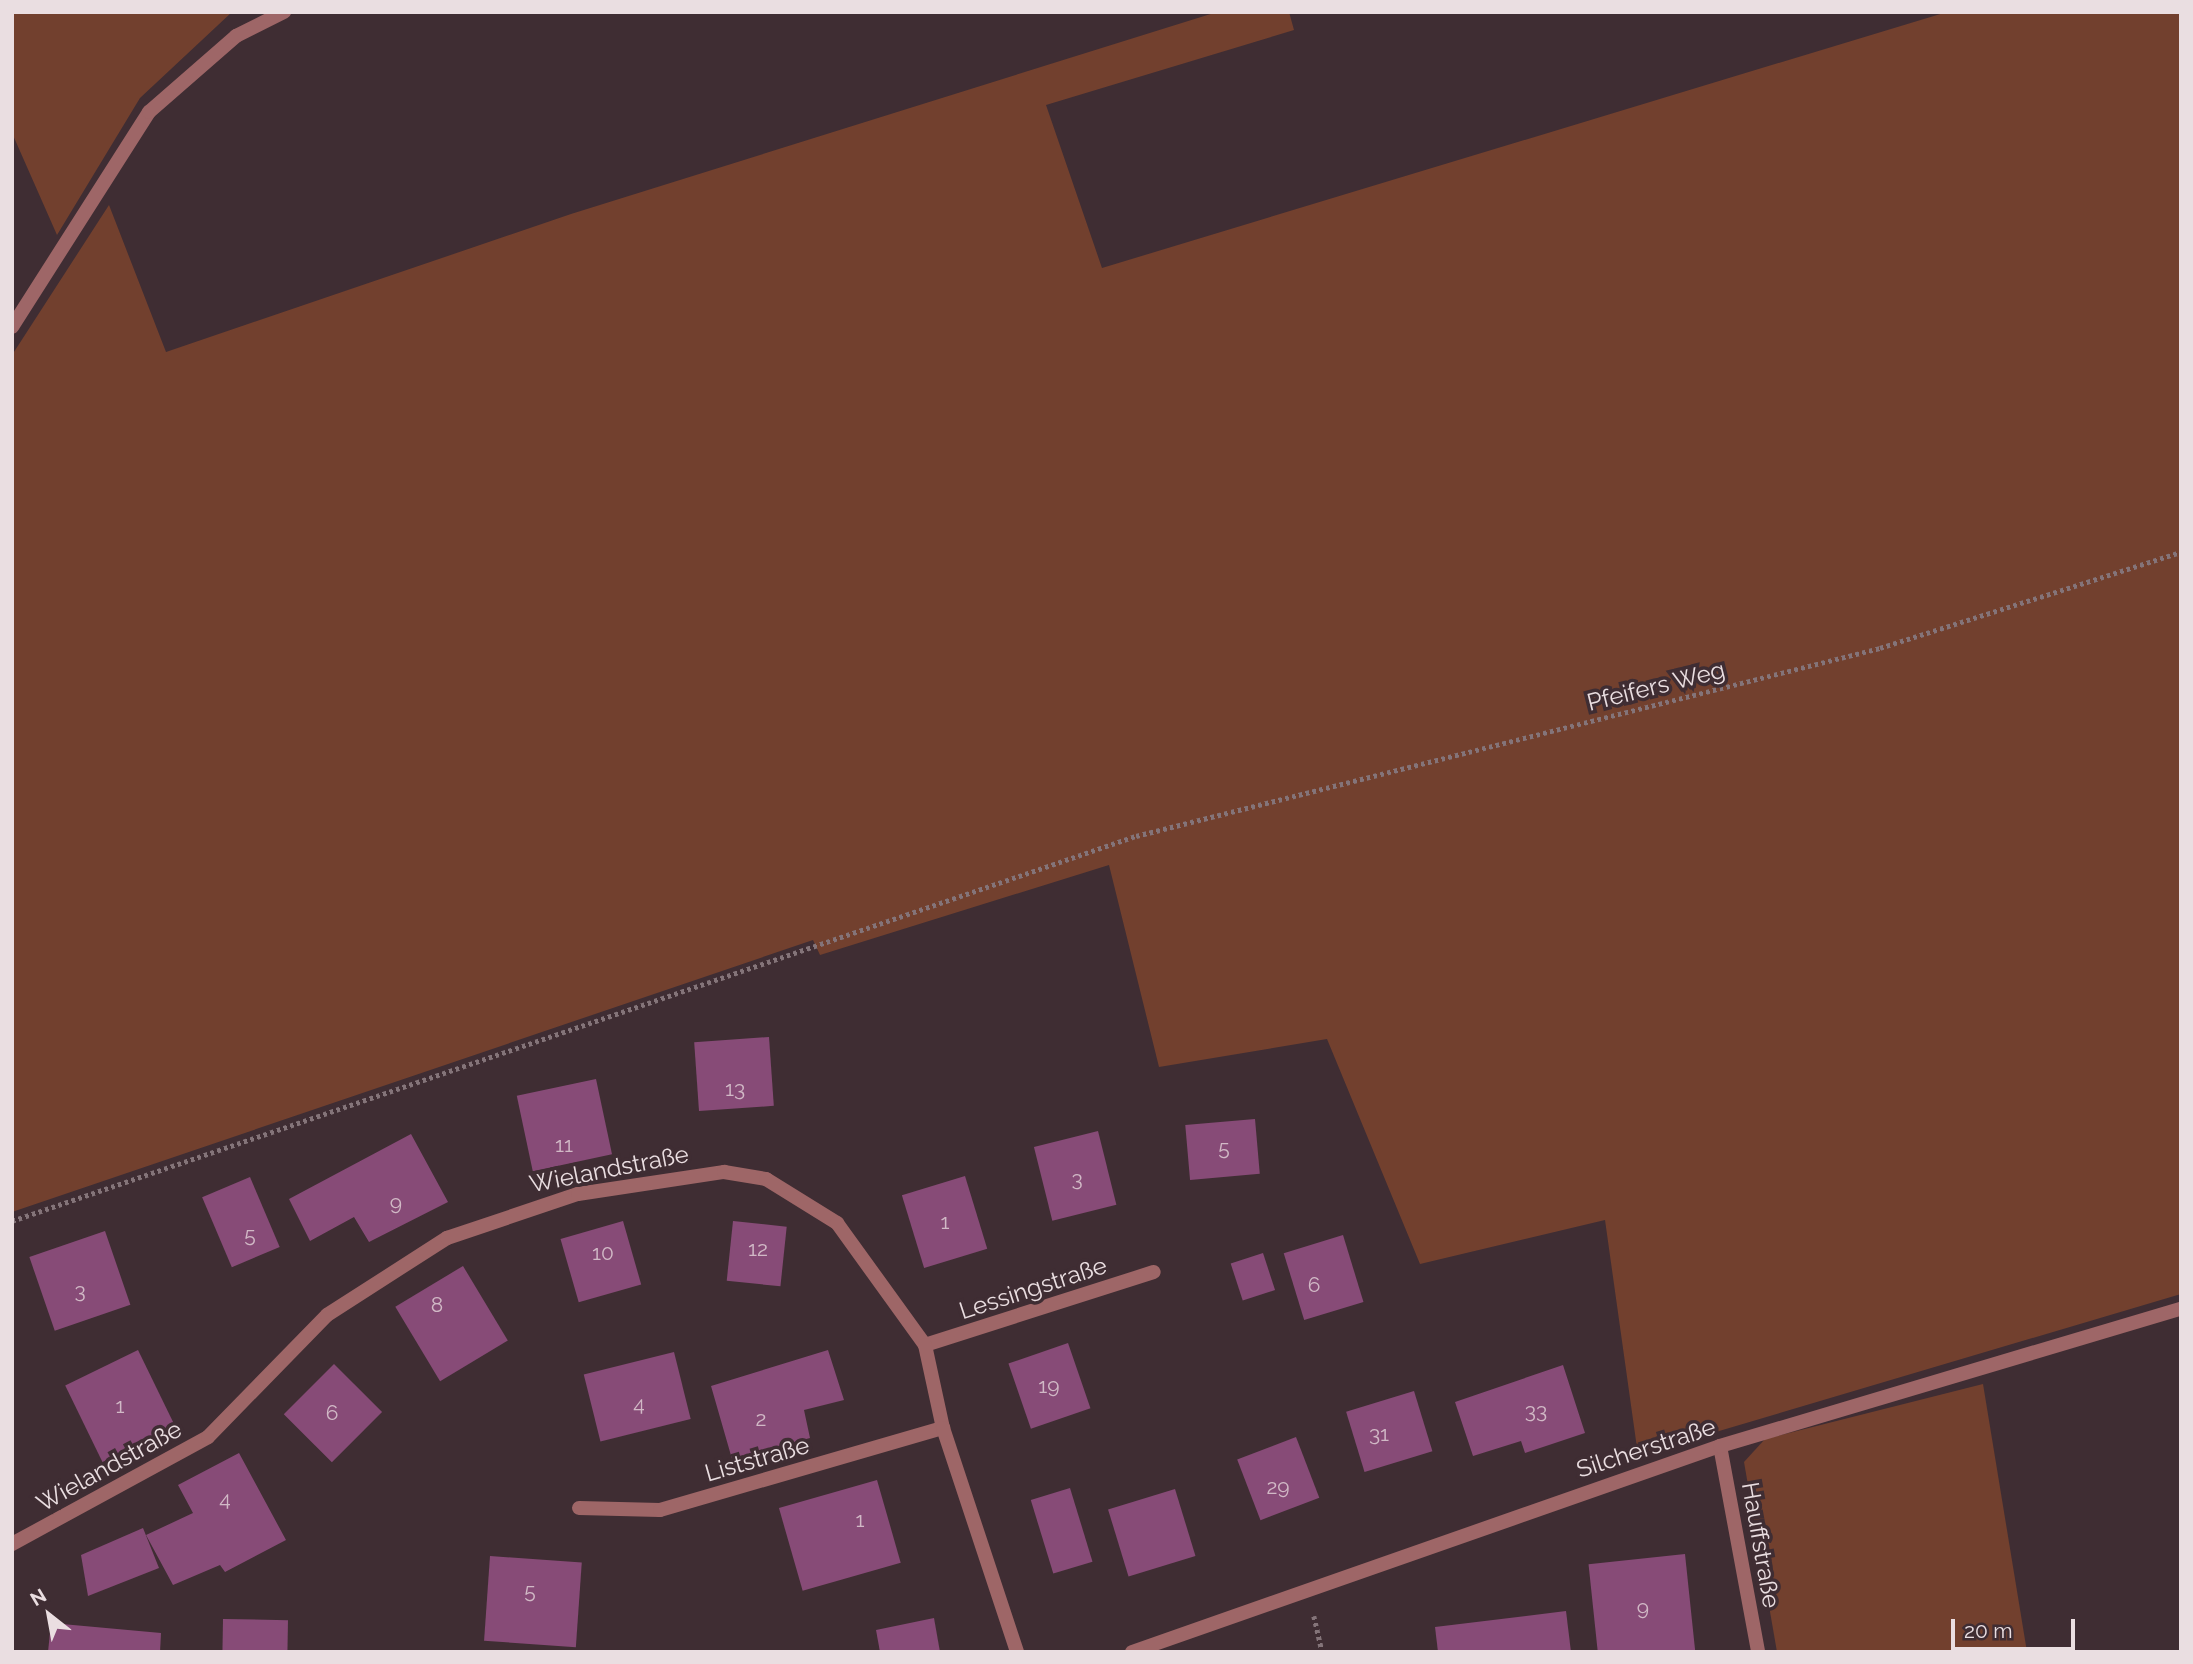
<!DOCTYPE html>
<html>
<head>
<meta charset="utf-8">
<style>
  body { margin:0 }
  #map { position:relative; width:2193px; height:1664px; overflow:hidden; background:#3f2d33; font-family:Raleway,sans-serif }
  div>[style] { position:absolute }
  .green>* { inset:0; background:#72402e }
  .building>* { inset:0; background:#874b77; transform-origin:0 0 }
  .path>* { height:4.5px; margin-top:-2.25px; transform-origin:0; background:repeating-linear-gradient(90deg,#847479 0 3.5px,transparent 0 7px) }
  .street>* { height:14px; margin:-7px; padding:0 7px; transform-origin:7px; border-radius:7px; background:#9e6667 }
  span { translate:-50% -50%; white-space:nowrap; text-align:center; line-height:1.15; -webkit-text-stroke:7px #3f2d33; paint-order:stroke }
  .number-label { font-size:21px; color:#d1b9c6 }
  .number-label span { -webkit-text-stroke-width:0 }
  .street-label { font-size:24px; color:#eadee1 }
  .frame { position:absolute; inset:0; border:14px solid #eadee1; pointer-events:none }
  .north { position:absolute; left:14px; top:1580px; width:70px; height:70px; -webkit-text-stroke:5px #3f2d33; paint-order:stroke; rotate:329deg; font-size:19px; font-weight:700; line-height:28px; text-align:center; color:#eadee1 }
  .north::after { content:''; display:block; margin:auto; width:24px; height:32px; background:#eadee1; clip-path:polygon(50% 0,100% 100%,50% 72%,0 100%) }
  .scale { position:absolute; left:1951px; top:1619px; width:124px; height:32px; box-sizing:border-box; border:4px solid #eadee1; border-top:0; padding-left:9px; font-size:21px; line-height:24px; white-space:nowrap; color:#eadee1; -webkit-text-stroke:5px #3f2d33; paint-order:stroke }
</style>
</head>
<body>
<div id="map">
  <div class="green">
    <div style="clip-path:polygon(12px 12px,232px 12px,140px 98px,57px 235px,12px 133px)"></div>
    <div style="clip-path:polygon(1217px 12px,1289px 12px,1294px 30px,1046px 105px,1102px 268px,1947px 12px,2181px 12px,2181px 1294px,1638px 1455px,1605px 1220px,1420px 1264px,1327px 1039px,1159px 1067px,1109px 865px,820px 955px,813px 940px,12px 1212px,12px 355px,109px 205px,166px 352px,571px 214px)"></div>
    <div style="clip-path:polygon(1983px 1384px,2027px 1652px,1777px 1652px,1744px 1462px,1765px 1439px)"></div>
  </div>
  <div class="building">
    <div style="left:769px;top:1037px;width:69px;height:75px;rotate:86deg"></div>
    <div style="left:596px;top:1079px;width:77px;height:81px;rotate:78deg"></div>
    <div style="left:1255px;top:1119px;width:55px;height:70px;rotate:85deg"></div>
    <div style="left:1098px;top:1131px;width:76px;height:66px;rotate:76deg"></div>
    <div style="clip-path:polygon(411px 1134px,448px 1202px,369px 1242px,354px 1217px,310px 1241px,289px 1199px)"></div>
    <div style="left:965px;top:1176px;width:76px;height:66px;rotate:73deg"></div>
    <div style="left:250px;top:1177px;width:76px;height:52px;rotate:67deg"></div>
    <div style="left:623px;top:1221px;width:66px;height:65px;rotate:74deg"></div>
    <div style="left:733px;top:1221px;width:54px;height:60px;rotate:6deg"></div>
    <div style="left:105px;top:1231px;width:78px;height:80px;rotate:71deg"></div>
    <div style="left:1343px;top:1235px;width:70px;height:62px;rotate:73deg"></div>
    <div style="left:1263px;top:1253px;width:39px;height:34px;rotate:72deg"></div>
    <div style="left:463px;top:1266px;width:87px;height:79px;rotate:59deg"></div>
    <div style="left:1068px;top:1343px;width:69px;height:63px;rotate:71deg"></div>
    <div style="left:138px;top:1350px;width:85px;height:81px;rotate:64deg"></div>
    <div style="clip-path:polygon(828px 1350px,844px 1400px,804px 1410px,810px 1438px,732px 1459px,711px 1386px)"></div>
    <div style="left:674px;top:1352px;width:69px;height:93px;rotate:76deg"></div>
    <div style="left:334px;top:1364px;width:68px;height:71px;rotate:45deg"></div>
    <div style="clip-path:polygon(1563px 1365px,1585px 1433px,1525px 1453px,1521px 1441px,1473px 1456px,1455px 1402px)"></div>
    <div style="left:1414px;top:1391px;width:63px;height:71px;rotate:73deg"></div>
    <div style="left:1296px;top:1437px;width:65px;height:63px;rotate:69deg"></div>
    <div style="clip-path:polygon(239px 1453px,286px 1540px,225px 1572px,220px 1565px,173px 1585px,146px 1535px,193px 1513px,178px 1485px)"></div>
    <div style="left:877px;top:1480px;width:86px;height:102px;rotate:74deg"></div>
    <div style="left:1070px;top:1488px;width:77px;height:41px;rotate:73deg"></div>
    <div style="left:1175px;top:1489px;width:70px;height:70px;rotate:73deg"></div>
    <div style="clip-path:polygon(143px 1528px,159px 1568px,88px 1596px,81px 1555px)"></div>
    <div style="left:1685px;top:1554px;width:98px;height:97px;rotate:84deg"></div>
    <div style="left:490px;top:1556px;width:92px;height:85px;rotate:4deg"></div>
    <div style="clip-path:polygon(1566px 1611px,1571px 1652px,1438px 1652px,1435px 1627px)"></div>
    <div style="clip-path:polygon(934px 1618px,940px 1652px,880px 1652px,876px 1630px)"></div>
    <div style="left:223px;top:1619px;width:65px;height:33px;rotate:1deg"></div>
    <div style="clip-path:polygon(51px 1623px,161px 1633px,160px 1652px,48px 1652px)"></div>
  </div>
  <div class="path">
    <div style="left:12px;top:1221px;width:1188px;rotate:-18.91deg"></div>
    <div style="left:1136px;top:836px;width:767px;rotate:-14.18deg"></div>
    <div style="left:1880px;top:648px;width:316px;rotate:-17.7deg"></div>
    <div style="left:1314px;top:1616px;width:37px;rotate:77deg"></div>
  </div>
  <div class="street">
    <div style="left:12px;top:327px;width:255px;rotate:-57.5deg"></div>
    <div style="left:149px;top:112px;width:116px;rotate:-41.1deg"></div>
    <div style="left:236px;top:36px;width:54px;rotate:-26.6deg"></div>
    <div style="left:925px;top:1345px;width:240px;rotate:-17.7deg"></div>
    <div style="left:1720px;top:1446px;width:209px;rotate:79.5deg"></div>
    <div style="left:579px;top:1508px;width:81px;rotate:1.4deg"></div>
    <div style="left:660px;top:1510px;width:295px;rotate:-16.2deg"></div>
    <div style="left:12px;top:1544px;width:223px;rotate:-28.6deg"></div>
    <div style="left:208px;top:1437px;width:170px;rotate:-45.7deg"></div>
    <div style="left:327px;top:1315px;width:143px;rotate:-32.7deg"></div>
    <div style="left:447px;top:1238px;width:138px;rotate:-18.6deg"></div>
    <div style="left:578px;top:1194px;width:148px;rotate:-8.6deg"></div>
    <div style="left:724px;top:1172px;width:43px;rotate:9.5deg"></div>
    <div style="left:766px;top:1179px;width:84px;rotate:31.8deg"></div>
    <div style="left:837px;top:1223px;width:150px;rotate:54.2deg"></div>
    <div style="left:925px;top:1345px;width:85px;rotate:77.8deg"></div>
    <div style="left:943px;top:1428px;width:236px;rotate:71.7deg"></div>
    <div style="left:1132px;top:1652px;width:623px;rotate:-19.31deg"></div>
    <div style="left:1720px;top:1446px;width:481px;rotate:-16.6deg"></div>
  </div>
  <div class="number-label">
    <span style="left:735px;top:1089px">13</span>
    <span style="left:564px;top:1145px">11</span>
    <span style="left:1224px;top:1148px">5</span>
    <span style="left:1077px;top:1179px">3</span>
    <span style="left:396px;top:1203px">9</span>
    <span style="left:945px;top:1222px">1</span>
    <span style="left:250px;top:1235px">5</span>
    <span style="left:758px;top:1249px">12</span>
    <span style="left:603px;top:1253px">10</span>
    <span style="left:1314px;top:1285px">6</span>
    <span style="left:80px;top:1291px">3</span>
    <span style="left:437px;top:1305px">8</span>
    <span style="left:1049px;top:1386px">19</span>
    <span style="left:639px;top:1404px">4</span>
    <span style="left:120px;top:1406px">1</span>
    <span style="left:1536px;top:1411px">33</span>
    <span style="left:332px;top:1413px">6</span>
    <span style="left:761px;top:1419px">2</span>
    <span style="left:1379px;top:1434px">31</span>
    <span style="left:1278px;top:1487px">29</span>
    <span style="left:225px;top:1499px">4</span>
    <span style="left:860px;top:1520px">1</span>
    <span style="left:530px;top:1591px">5</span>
    <span style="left:1643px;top:1608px">9</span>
  </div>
  <div class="street-label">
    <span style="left:1656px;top:686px;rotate:-14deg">Pfeifers Weg</span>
    <span style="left:609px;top:1169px;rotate:-11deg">Wielandstraße</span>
    <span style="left:1033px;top:1288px;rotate:-18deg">Lessingstraße</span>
    <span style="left:1646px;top:1448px;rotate:-18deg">Silcherstraße</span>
    <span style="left:757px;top:1459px;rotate:-16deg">Liststraße</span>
    <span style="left:109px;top:1466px;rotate:-29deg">Wielandstraße</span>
    <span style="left:1761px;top:1545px;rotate:80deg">Hauffstraße</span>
  </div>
  <div class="frame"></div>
  <div class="north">N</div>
  <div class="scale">20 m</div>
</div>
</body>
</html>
